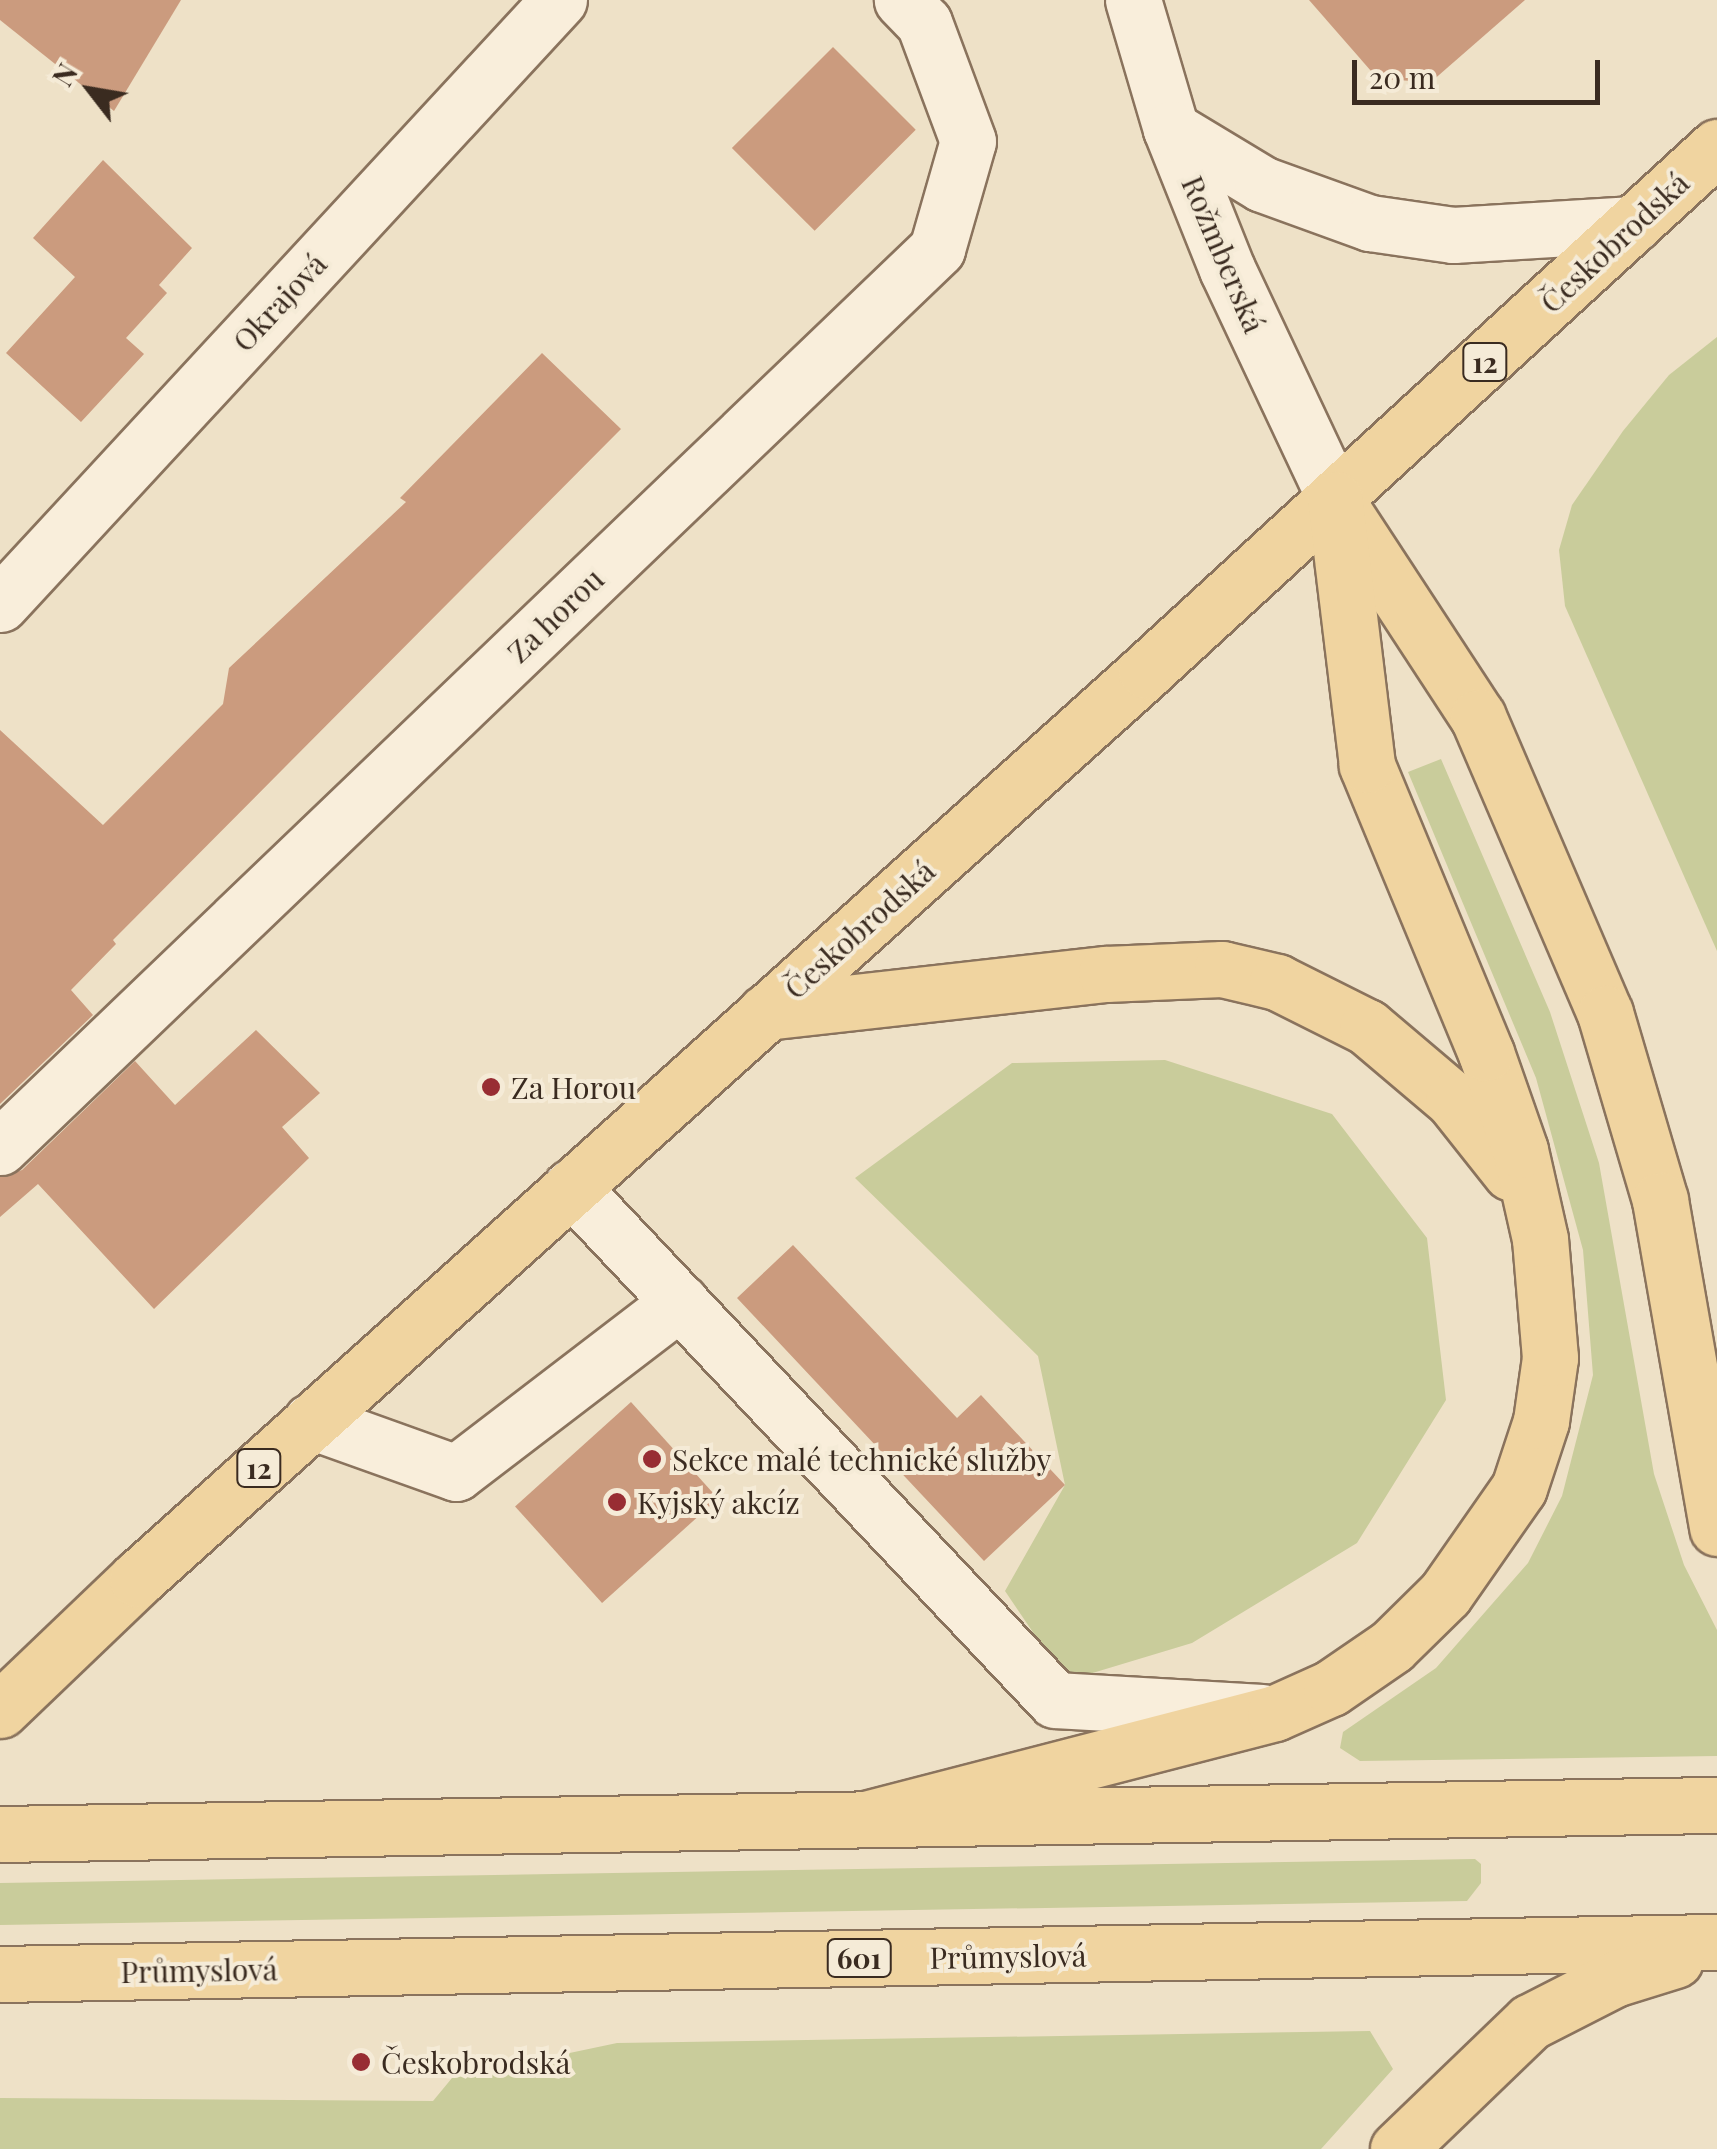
<!DOCTYPE html>
<html>
<head>
<meta charset="utf-8">
<style>
  body { margin:0 }
  #map { position:relative; width:1717px; height:2149px; overflow:hidden; background:#eee1c7; font-family:"Playfair Display",serif }
  div>[style] { position:absolute }
  .green>* { inset:0; background:#c9cc9b }
  .building>* { inset:0; background:#cb9b7e; transform-origin:0 0 }
  .roads { filter:drop-shadow(2px 0 #8a735d) drop-shadow(-2px 0 #8a735d) drop-shadow(0 2px #8a735d) drop-shadow(0 -2px #8a735d) }
  .minor>* { height:55px; margin:-27.5px; padding:0 27.5px; transform-origin:27.5px; border-radius:27.5px; background:#f9eedb }
  .major>* { height:55px; margin:-27.5px; padding:0 27.5px; transform-origin:27.5px; border-radius:27.5px; background:#f0d4a0 }
  .dots>* { width:28px; height:28px; translate:-50% -50%; box-sizing:border-box; border:5px solid #f5ebd7; border-radius:50% }
  span { translate:-50% -50%; white-space:nowrap; text-align:center; line-height:1.15; -webkit-text-stroke:8px #f5ebd7; paint-order:stroke }
  .shield-label span { padding:2px 8px; background:#f5ebd7; border:2px solid; border-radius:8px; -webkit-text-stroke-width:0 }
  .shield-label { font-size:28px; color:#3a2b20; font-weight:700 }
  .street-label { font-size:30px; color:#3a2b20 }
  .poi-label { font-size:30px; color:#3a2b20 }
  .left { translate:0 -50%; text-align:left }
  .north { position:absolute; left:40px; top:40px; width:100px; height:100px; -webkit-text-stroke:8px #f5ebd7; paint-order:stroke; rotate:301deg; font-size:28px; font-weight:700; line-height:40px; text-align:center; color:#3a2b20 }
  .north::after { content:''; display:block; margin:auto; width:35px; height:45px; background:#3a2b20; clip-path:polygon(50% 0,100% 100%,50% 72%,0 100%) }
  .scale { position:absolute; left:1352px; top:60px; width:248px; height:45px; box-sizing:border-box; border:5px solid #3a2b20; border-top:0; padding-left:12px; font-size:30px; line-height:35px; white-space:nowrap; color:#3a2b20; -webkit-text-stroke:8px #f5ebd7; paint-order:stroke }
</style>
</head>
<body>
<div id="map">
  <div class="green">
    <div style="clip-path:polygon(1717px 337px,1717px 951px,1565px 606px,1559px 550px,1572px 505px,1623px 431px,1669px 375px)"></div>
    <div style="clip-path:polygon(1441px 759px,1550px 1012px,1599px 1163px,1654px 1474px,1684px 1565px,1717px 1630px,1717px 1756px,1360px 1761px,1340px 1748px,1343px 1732px,1436px 1668px,1528px 1563px,1562px 1496px,1593px 1375px,1583px 1250px,1536px 1078px,1408px 772px)"></div>
    <div style="clip-path:polygon(1165px 1060px,1332px 1114px,1427px 1238px,1446px 1400px,1357px 1543px,1192px 1643px,1066px 1681px,1005px 1591px,1065px 1485px,1038px 1356px,855px 1178px,1012px 1063px)"></div>
    <div style="clip-path:polygon(1475px 1859px,1481px 1864px,1481px 1883px,1467px 1901px,0 1925px,0 1883px)"></div>
    <div style="clip-path:polygon(1370px 2031px,1393px 2069px,1321px 2149px,0 2149px,0 2098px,433px 2101px,452px 2078px,617px 2043px)"></div>
  </div>
  <div class="building">
    <div style="clip-path:polygon(0 0,181px 0,114px 111px,0 20px)"></div>
    <div style="clip-path:polygon(1309px 0,1525px 0,1431px 82px,1378px 79px)"></div>
    <div style="left:833px;top:47px;width:117px;height:143px;rotate:45deg"></div>
    <div style="clip-path:polygon(103px 160px,192px 248px,159px 285px,167px 293px,126px 338px,144px 354px,81px 422px,6px 353px,75px 277px,33px 238px)"></div>
    <div style="clip-path:polygon(542px 353px,621px 429px,113px 940px,116px 944px,71px 990px,93px 1015px,0 1104px,0 730px,103px 825px,223px 704px,229px 668px,406px 502px,400px 498px)"></div>
    <div style="clip-path:polygon(256px 1030px,320px 1093px,282px 1127px,309px 1158px,154px 1309px,38px 1184px,0 1217px,0 1177px,22px 1170px,135px 1061px,175px 1105px)"></div>
    <div style="clip-path:polygon(793px 1245px,957px 1418px,981px 1395px,1065px 1485px,984px 1561px,737px 1298px)"></div>
    <div style="left:631px;top:1402px;width:130px;height:156px;rotate:48deg"></div>
  </div>
  <div class="roads">
    <div class="minor">
      <div style="left:1133px;top:0;width:134px;rotate:73.6deg"></div>
      <div style="left:1171px;top:129px;width:151px;rotate:68.2deg"></div>
      <div style="left:1227px;top:269px;width:254px;rotate:64.8deg"></div>
      <div style="left:1171px;top:129px;width:106px;rotate:31.1deg"></div>
      <div style="left:1262px;top:184px;width:115px;rotate:19.9deg"></div>
      <div style="left:1370px;top:223px;width:84px;rotate:8.2deg"></div>
      <div style="left:1453px;top:235px;width:181px;rotate:-3.5deg"></div>
      <div style="left:0;top:604px;width:823px;rotate:-47.22deg"></div>
      <div style="left:0;top:1147px;width:1298px;rotate:-43.78deg"></div>
      <div style="left:937px;top:249px;width:112px;rotate:-74deg"></div>
      <div style="left:968px;top:141px;width:126px;rotate:-110.4deg"></div>
      <div style="left:924px;top:23px;width:32px;rotate:-134deg"></div>
      <div style="left:571px;top:1187px;width:705px;rotate:46.67deg"></div>
      <div style="left:1055px;top:1700px;width:207px;rotate:3.3deg"></div>
      <div style="left:311px;top:1421px;width:154px;rotate:19.7deg"></div>
      <div style="left:456px;top:1473px;width:282px;rotate:-37.4deg"></div>
    </div>
    <div class="major">
      <div style="left:1343px;top:511px;width:246px;rotate:56.8deg"></div>
      <div style="left:1478px;top:717px;width:322px;rotate:66.8deg"></div>
      <div style="left:1605px;top:1013px;width:195px;rotate:73.6deg"></div>
      <div style="left:1660px;top:1200px;width:333px;rotate:80.1deg"></div>
      <div style="left:766px;top:1012px;width:342px;rotate:-6.4deg"></div>
      <div style="left:1106px;top:974px;width:116px;rotate:-2.5deg"></div>
      <div style="left:1222px;top:969px;width:57px;rotate:13.3deg"></div>
      <div style="left:1277px;top:982px;width:101px;rotate:26.6deg"></div>
      <div style="left:1367px;top:1027px;width:113px;rotate:40.3deg"></div>
      <div style="left:1453px;top:1100px;width:93px;rotate:51.5deg"></div>
      <div style="left:0;top:1710px;width:190px;rotate:-43.7deg"></div>
      <div style="left:137px;top:1579px;width:1357px;rotate:-41.98deg"></div>
      <div style="left:1146px;top:671px;width:775px;rotate:-42.54deg"></div>
      <div style="left:869px;top:1818px;width:419px;rotate:-14.5deg"></div>
      <div style="left:1275px;top:1713px;width:61px;rotate:-24.1deg"></div>
      <div style="left:1331px;top:1688px;width:74px;rotate:-34.5deg"></div>
      <div style="left:1392px;top:1646px;width:74px;rotate:-44.5deg"></div>
      <div style="left:1445px;top:1594px;width:129px;rotate:-55.1deg"></div>
      <div style="left:1519px;top:1488px;width:71px;rotate:-71.8deg"></div>
      <div style="left:1541px;top:1421px;width:64px;rotate:-81.9deg"></div>
      <div style="left:1550px;top:1358px;width:119px;rotate:-94.8deg"></div>
      <div style="left:1540px;top:1239px;width:91px;rotate:-102.7deg"></div>
      <div style="left:1520px;top:1150px;width:103px;rotate:-109.3deg"></div>
      <div style="left:1486px;top:1053px;width:312px;rotate:-112.5deg"></div>
      <div style="left:1367px;top:765px;width:268px;rotate:-96.9deg"></div>
      <div style="left:0;top:1834px;width:1717px;rotate:-0.97deg"></div>
      <div style="left:0;top:1974px;width:1717px;rotate:-1.07deg"></div>
      <div style="left:1398px;top:2149px;width:183px;rotate:-43.9deg"></div>
      <div style="left:1530px;top:2022px;width:94px;rotate:-27.1deg"></div>
      <div style="left:1614px;top:1979px;width:64px;rotate:-17.3deg"></div>
    </div>
  </div>
  <div class="dots">
    <div style="left:491px;top:1087px;background:#982d33"></div>
    <div style="left:652px;top:1459px;background:#982d33"></div>
    <div style="left:617px;top:1502px;background:#982d33"></div>
    <div style="left:361px;top:2062px;background:#982d33"></div>
  </div>
  <div class="shield-label">
    <span style="left:1485px;top:362px">12</span>
    <span style="left:259px;top:1468px">12</span>
    <span style="left:859px;top:1958px">601</span>
  </div>
  <div class="street-label">
    <span style="left:1614px;top:242px;rotate:-43deg">Českobrodská</span>
    <span style="left:1224px;top:254px;rotate:67deg">Rožmberská</span>
    <span style="left:279px;top:302px;rotate:-47deg">Okrajová</span>
    <span style="left:555px;top:615px;rotate:-44deg">Za horou</span>
    <span style="left:859px;top:929px;rotate:-42deg">Českobrodská</span>
    <span style="left:1008px;top:1956px;rotate:-1deg">Průmyslová</span>
    <span style="left:199px;top:1970px;rotate:-1deg">Průmyslová</span>
  </div>
  <div class="poi-label">
    <span class="left" style="left:511px;top:1087px">Za Horou</span>
    <span class="left" style="left:672px;top:1459px">Sekce malé technické služby</span>
    <span class="left" style="left:637px;top:1502px">Kyjský akcíz</span>
    <span class="left" style="left:381px;top:2062px">Českobrodská</span>
  </div>
  <div class="north">N</div>
  <div class="scale">20 m</div>
</div>
</body>
</html>
